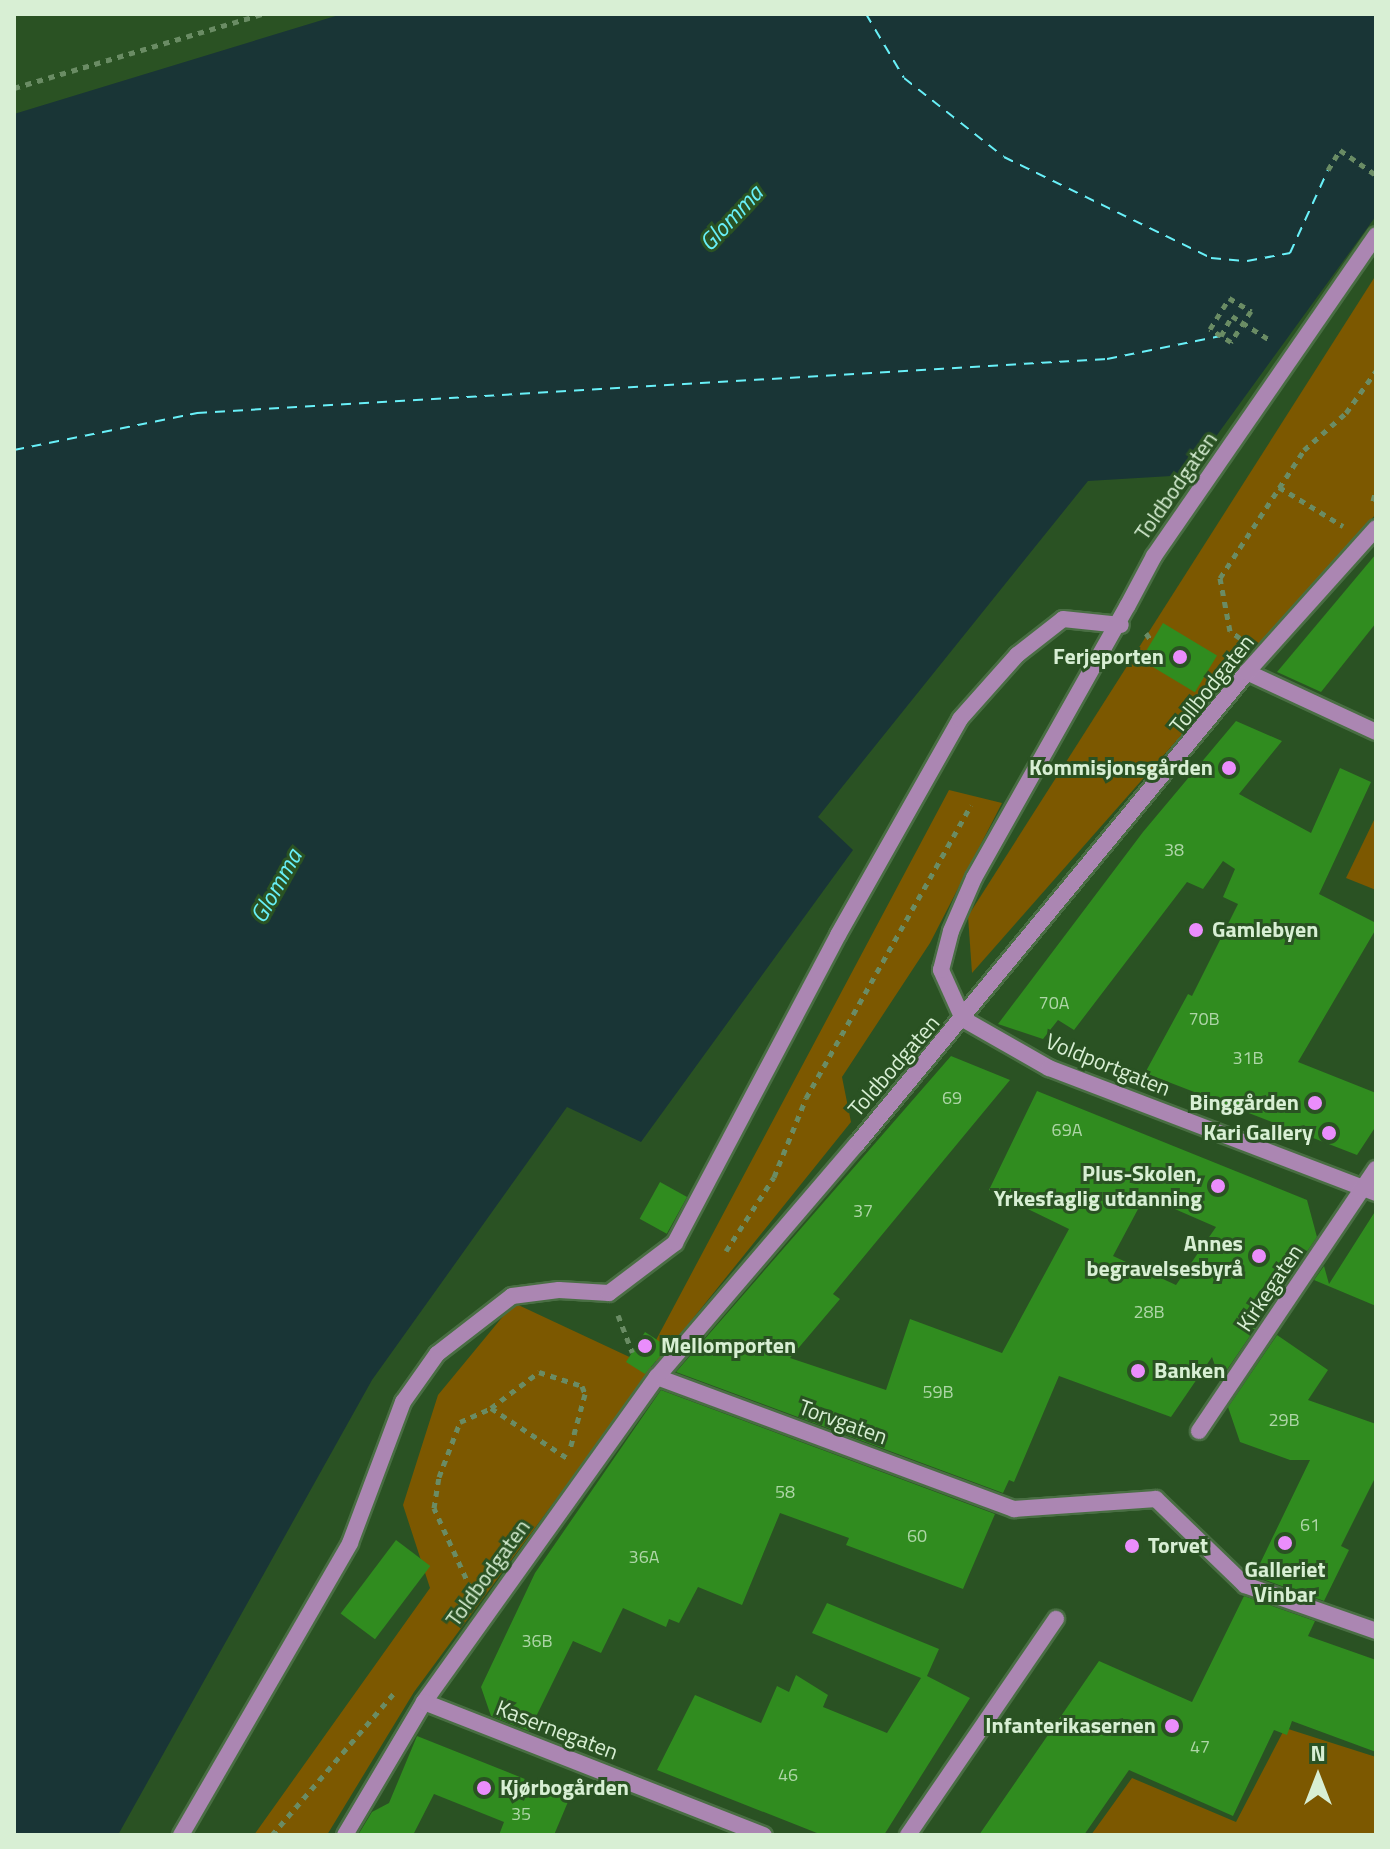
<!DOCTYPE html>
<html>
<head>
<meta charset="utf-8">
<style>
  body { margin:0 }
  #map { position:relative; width:1390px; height:1849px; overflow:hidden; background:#2a5223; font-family:"Titillium Web",sans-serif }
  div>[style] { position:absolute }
  .green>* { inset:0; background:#7c5800 }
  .water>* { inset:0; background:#193536 }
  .ferry>* { height:2px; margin-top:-1px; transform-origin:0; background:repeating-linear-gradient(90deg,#68f0f8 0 10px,transparent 0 18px) }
  .building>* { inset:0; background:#308c1f; transform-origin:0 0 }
  .path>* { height:5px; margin-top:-2.5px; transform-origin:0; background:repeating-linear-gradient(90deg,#6a8c64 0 6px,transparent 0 12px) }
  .roads { filter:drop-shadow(2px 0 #496e43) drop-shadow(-2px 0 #496e43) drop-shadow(0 2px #496e43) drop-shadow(0 -2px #496e43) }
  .service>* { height:16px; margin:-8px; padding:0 8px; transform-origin:8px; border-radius:8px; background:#ab86b2 }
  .pedestrian>* { height:16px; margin:-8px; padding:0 8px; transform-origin:8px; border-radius:8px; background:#ab86b2 }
  .minor>* { height:16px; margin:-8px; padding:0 8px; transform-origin:8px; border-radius:8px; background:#ab86b2 }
  .dots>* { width:22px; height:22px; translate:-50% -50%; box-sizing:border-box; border:4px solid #2a5223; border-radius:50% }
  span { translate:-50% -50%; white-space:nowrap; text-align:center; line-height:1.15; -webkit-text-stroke:6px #2a5223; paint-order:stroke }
  .number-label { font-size:18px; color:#aed6a7 }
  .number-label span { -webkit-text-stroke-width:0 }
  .street-label { font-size:22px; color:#d8efd4 }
  .poi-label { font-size:22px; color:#d8efd4; font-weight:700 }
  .right { translate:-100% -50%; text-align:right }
  .left { translate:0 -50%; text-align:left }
  .water-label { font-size:24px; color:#68f0f8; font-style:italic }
  .frame { position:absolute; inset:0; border:16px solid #d8efd4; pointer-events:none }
  .north { position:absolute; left:1278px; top:1737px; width:80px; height:80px; -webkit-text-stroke:6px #2a5223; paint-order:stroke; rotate:0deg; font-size:22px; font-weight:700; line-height:32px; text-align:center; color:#d8efd4 }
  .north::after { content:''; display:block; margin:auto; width:28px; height:36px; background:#d8efd4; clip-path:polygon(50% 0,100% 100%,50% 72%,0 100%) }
</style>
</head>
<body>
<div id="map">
  <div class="green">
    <div style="clip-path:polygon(1376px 275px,1376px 514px,972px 973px,968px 916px)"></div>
    <div style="clip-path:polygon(949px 790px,1002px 803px,930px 943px,842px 1077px,851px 1122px,658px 1362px,647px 1357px)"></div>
    <div style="clip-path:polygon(1376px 816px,1376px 890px,1346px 878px)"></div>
    <div style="clip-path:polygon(514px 1303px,653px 1368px,414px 1692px,327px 1835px,254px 1835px,430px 1588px,403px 1505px,438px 1395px)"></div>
    <div style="clip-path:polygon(1285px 1728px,1376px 1757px,1376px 1835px,1091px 1835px,1132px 1778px,1236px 1822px)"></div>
  </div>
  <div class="water">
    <div style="clip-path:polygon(342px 14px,1376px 14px,1376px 216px,1188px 475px,1088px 481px,818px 817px,853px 850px,641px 1142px,567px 1107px,372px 1380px,118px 1835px,14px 1835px,14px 114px)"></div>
  </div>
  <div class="ferry">
    <div style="left:866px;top:14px;width:74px;rotate:59.3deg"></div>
    <div style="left:904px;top:78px;width:127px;rotate:38.3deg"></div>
    <div style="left:1004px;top:157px;width:230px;rotate:26deg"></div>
    <div style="left:1211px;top:258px;width:36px;rotate:5deg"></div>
    <div style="left:1247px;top:261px;width:44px;rotate:-10.5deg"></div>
    <div style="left:1290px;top:253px;width:91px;rotate:-65.4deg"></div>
    <div style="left:14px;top:450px;width:187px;rotate:-11.4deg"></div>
    <div style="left:197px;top:413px;width:912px;rotate:-3.4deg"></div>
    <div style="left:1107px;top:359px;width:116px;rotate:-11.4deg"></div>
  </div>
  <div class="building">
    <div style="clip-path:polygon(1376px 554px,1376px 623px,1321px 692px,1277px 672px)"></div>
    <div style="left:1163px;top:623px;width:63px;height:43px;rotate:31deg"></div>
    <div style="clip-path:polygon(1236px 721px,1282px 741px,1239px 794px,1311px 833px,1340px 768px,1371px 782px,1319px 894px,1376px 923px,1376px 929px,1298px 1062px,1376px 1093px,1376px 1126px,1357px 1155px,1145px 1073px,1188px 994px,1192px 996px,1238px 904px,1223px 897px,1235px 869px,1223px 861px,1203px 889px,1187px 882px,1074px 1030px,1058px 1020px,1043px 1039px,998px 1024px,1143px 832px)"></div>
    <div style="clip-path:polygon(evenodd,951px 1056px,1010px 1080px,833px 1294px,840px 1299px,790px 1358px,886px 1390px,910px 1319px,1002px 1353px,1069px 1229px,989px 1190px,1037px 1091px,1307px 1200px,1317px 1237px,1293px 1272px,1278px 1266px,1245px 1313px,1259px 1323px,1220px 1380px,1212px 1357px,1171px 1417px,1059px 1376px,1014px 1482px,1009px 1480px,1003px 1493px,676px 1372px,951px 1056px,1145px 1196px,1216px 1227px,1176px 1285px,1113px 1256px,1145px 1196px)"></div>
    <div style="left:660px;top:1182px;width:31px;height:42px;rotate:29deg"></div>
    <div style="clip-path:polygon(1376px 1210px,1376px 1306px,1314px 1280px,1324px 1266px,1329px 1284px)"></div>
    <div style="clip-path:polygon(645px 1332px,668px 1347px,645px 1374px,626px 1362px)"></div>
    <div style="clip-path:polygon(1277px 1335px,1328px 1370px,1308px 1400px,1376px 1424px,1376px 1476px,1341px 1546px,1349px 1550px,1324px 1601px,1254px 1576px,1310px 1460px,1290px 1460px,1240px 1442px,1228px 1407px)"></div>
    <div style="clip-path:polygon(661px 1390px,995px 1514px,963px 1589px,846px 1545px,849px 1538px,780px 1513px,742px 1605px,698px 1587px,679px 1623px,669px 1619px,666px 1627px,623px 1608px,601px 1653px,573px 1641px,529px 1731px,491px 1716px,481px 1687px,535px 1573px)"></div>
    <div style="left:396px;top:1540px;width:43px;height:92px;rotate:37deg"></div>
    <div style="clip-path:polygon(1244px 1596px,1315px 1621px,1308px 1636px,1376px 1660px,1376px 1752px,1292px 1721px,1287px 1735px,1274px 1730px,1233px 1816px,1129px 1770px,1084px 1835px,979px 1835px,1099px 1661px,1192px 1702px)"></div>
    <div style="clip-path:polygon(827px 1603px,939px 1649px,927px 1676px,970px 1698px,884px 1835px,822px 1835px,657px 1770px,695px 1695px,761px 1723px,777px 1686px,789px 1692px,796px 1675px,828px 1695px,823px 1707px,887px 1733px,921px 1678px,812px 1633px)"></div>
    <div style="clip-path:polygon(417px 1736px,570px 1797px,554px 1835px,499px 1835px,504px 1822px,434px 1794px,413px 1835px,358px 1835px,372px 1812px,389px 1803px)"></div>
  </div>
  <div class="path">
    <div style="left:14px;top:88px;width:260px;rotate:-16.6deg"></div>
    <div style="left:1328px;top:170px;width:23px;rotate:-59deg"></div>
    <div style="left:1340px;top:150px;width:44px;rotate:34.8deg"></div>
    <div style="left:1229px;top:298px;width:26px;rotate:31deg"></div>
    <div style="left:1251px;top:311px;width:37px;rotate:123deg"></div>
    <div style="left:1231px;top:342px;width:25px;rotate:-148deg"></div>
    <div style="left:1210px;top:329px;width:36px;rotate:-58deg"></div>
    <div style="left:1221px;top:336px;width:23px;rotate:-61deg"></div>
    <div style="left:1232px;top:316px;width:45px;rotate:32.3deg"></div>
    <div style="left:1279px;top:487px;width:75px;rotate:31.4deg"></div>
    <div style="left:1373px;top:501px;width:11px;rotate:-75deg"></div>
    <div style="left:1146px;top:633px;width:11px;rotate:56deg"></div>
    <div style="left:1240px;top:638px;width:12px;rotate:-145deg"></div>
    <div style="left:1230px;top:631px;width:54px;rotate:-100.7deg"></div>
    <div style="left:1220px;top:578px;width:153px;rotate:-56.7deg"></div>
    <div style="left:1304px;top:450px;width:56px;rotate:-41.4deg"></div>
    <div style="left:1346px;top:413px;width:52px;rotate:-54.5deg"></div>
    <div style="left:726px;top:1251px;width:88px;rotate:-57deg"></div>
    <div style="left:774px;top:1177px;width:85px;rotate:-67.9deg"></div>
    <div style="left:806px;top:1098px;width:336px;rotate:-60.6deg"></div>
    <div style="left:618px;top:1315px;width:40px;rotate:69deg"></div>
    <div style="left:491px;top:1408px;width:91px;rotate:33.3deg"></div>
    <div style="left:471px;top:1589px;width:89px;rotate:-114.6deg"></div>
    <div style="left:434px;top:1508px;width:31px;rotate:-81deg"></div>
    <div style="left:439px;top:1477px;width:59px;rotate:-69.1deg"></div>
    <div style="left:460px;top:1422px;width:34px;rotate:-24deg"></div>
    <div style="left:491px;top:1408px;width:60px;rotate:-36.9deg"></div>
    <div style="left:539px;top:1372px;width:45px;rotate:18deg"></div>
    <div style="left:582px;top:1386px;width:9px;rotate:69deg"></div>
    <div style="left:585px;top:1394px;width:57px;rotate:105.3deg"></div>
    <div style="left:272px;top:1835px;width:187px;rotate:-49.3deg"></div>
  </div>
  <div class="roads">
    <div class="service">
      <div style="left:1128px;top:605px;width:55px;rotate:-62deg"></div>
      <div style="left:1154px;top:556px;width:390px;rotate:-55.3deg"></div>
      <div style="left:181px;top:1835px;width:337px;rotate:-59.9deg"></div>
      <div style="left:350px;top:1543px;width:151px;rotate:-69.4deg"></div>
      <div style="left:403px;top:1402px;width:59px;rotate:-54.7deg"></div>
      <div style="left:437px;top:1354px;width:95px;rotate:-37.7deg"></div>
      <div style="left:512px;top:1296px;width:47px;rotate:-7.3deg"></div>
      <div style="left:559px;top:1290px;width:50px;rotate:3.4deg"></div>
      <div style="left:609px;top:1293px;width:83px;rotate:-37.1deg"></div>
      <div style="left:675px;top:1243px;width:348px;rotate:-62.1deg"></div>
      <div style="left:838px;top:935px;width:248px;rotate:-60.5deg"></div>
      <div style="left:960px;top:719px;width:86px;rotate:-48.3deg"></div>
      <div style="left:1017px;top:655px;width:58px;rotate:-38deg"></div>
      <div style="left:1063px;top:619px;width:58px;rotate:5.9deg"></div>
    </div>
    <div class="pedestrian">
      <div style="left:657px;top:1377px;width:381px;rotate:20.3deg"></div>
      <div style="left:424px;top:1702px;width:400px;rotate:-54.4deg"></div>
      <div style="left:657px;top:1377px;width:307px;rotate:-49.4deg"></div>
    </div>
    <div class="minor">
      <div style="left:1247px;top:672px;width:142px;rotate:24.9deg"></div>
      <div style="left:963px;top:1019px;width:54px;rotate:-114.2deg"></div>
      <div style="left:941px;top:970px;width:40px;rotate:-75.6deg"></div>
      <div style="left:951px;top:931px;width:58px;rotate:-66.5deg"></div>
      <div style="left:974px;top:878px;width:313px;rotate:-60.6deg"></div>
      <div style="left:963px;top:1019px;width:99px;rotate:29.7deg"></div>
      <div style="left:1049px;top:1068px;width:350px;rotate:20.9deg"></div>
      <div style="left:857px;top:1144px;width:612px;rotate:-50.43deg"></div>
      <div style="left:1247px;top:672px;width:193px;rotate:-48.1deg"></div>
      <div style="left:1199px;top:1431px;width:316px;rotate:-56deg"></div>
      <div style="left:1014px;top:1509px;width:142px;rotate:-4deg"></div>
      <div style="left:1156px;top:1499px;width:124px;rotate:44deg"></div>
      <div style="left:1245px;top:1585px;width:139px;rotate:19.3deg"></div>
      <div style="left:345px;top:1835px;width:155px;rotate:-59.3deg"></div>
      <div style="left:424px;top:1702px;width:365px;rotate:21.4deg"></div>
      <div style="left:908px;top:1835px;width:262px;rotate:-55.6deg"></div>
    </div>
  </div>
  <div class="dots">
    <div style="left:1180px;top:657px;background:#ea8dfc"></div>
    <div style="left:1229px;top:768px;background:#ea8dfc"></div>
    <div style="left:1196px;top:930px;background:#ea8dfc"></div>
    <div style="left:1315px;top:1103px;background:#ea8dfc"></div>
    <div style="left:1329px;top:1133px;background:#ea8dfc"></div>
    <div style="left:1218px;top:1186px;background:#ea8dfc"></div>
    <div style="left:1259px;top:1256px;background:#ea8dfc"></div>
    <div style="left:645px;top:1346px;background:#ea8dfc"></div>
    <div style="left:1138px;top:1371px;background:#ea8dfc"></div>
    <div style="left:1285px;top:1543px;background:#ea8dfc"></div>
    <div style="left:1132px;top:1546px;background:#ea8dfc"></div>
    <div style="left:1172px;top:1726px;background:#ea8dfc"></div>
    <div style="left:484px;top:1788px;background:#ea8dfc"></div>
  </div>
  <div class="number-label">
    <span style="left:1174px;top:850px">38</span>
    <span style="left:1054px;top:1003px">70A</span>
    <span style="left:1204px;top:1019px">70B</span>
    <span style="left:1248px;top:1058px">31B</span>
    <span style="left:952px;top:1098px">69</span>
    <span style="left:1067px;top:1130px">69A</span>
    <span style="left:863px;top:1211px">37</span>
    <span style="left:1149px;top:1312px">28B</span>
    <span style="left:938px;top:1392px">59B</span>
    <span style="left:1284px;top:1420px">29B</span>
    <span style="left:785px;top:1492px">58</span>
    <span style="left:1310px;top:1525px">61</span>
    <span style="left:917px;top:1536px">60</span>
    <span style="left:644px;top:1557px">36A</span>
    <span style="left:537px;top:1641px">36B</span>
    <span style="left:1200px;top:1747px">47</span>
    <span style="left:788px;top:1775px">46</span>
    <span style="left:521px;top:1814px">35</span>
  </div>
  <div class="street-label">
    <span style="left:1176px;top:486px;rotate:-55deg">Toldbodgaten</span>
    <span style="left:1212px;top:684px;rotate:-51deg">Tollbodgaten</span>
    <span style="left:1108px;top:1065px;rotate:22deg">Voldportgaten</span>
    <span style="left:894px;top:1066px;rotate:-49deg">Toldbodgaten</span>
    <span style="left:1270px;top:1288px;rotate:-56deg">Kirkegaten</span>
    <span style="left:843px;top:1422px;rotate:20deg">Torvgaten</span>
    <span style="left:488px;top:1573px;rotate:-54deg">Toldbodgaten</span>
    <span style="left:557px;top:1730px;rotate:21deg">Kasernegaten</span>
  </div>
  <div class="poi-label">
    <span class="right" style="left:1164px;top:657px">Ferjeporten</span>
    <span class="right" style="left:1213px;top:768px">Kommisjonsgården</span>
    <span class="left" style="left:1212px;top:930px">Gamlebyen</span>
    <span class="right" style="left:1299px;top:1103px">Binggården</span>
    <span class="right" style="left:1313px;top:1133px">Kari Gallery</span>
    <span class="right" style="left:1202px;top:1186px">Plus-Skolen,<br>Yrkesfaglig utdanning</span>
    <span class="right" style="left:1243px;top:1256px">Annes<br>begravelsesbyrå</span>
    <span class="left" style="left:661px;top:1346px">Mellomporten</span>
    <span class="left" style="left:1154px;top:1371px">Banken</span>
    <span class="left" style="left:1148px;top:1546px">Torvet</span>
    <span style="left:1285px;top:1582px">Galleriet<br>Vinbar</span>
    <span class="right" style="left:1156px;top:1726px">Infanterikasernen</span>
    <span class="left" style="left:500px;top:1788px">Kjørbogården</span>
  </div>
  <div class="water-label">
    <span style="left:731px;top:218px;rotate:-47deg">Glomma</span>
    <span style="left:276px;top:886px;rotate:-61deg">Glomma</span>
  </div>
  <div class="frame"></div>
  <div class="north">N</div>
</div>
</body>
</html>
